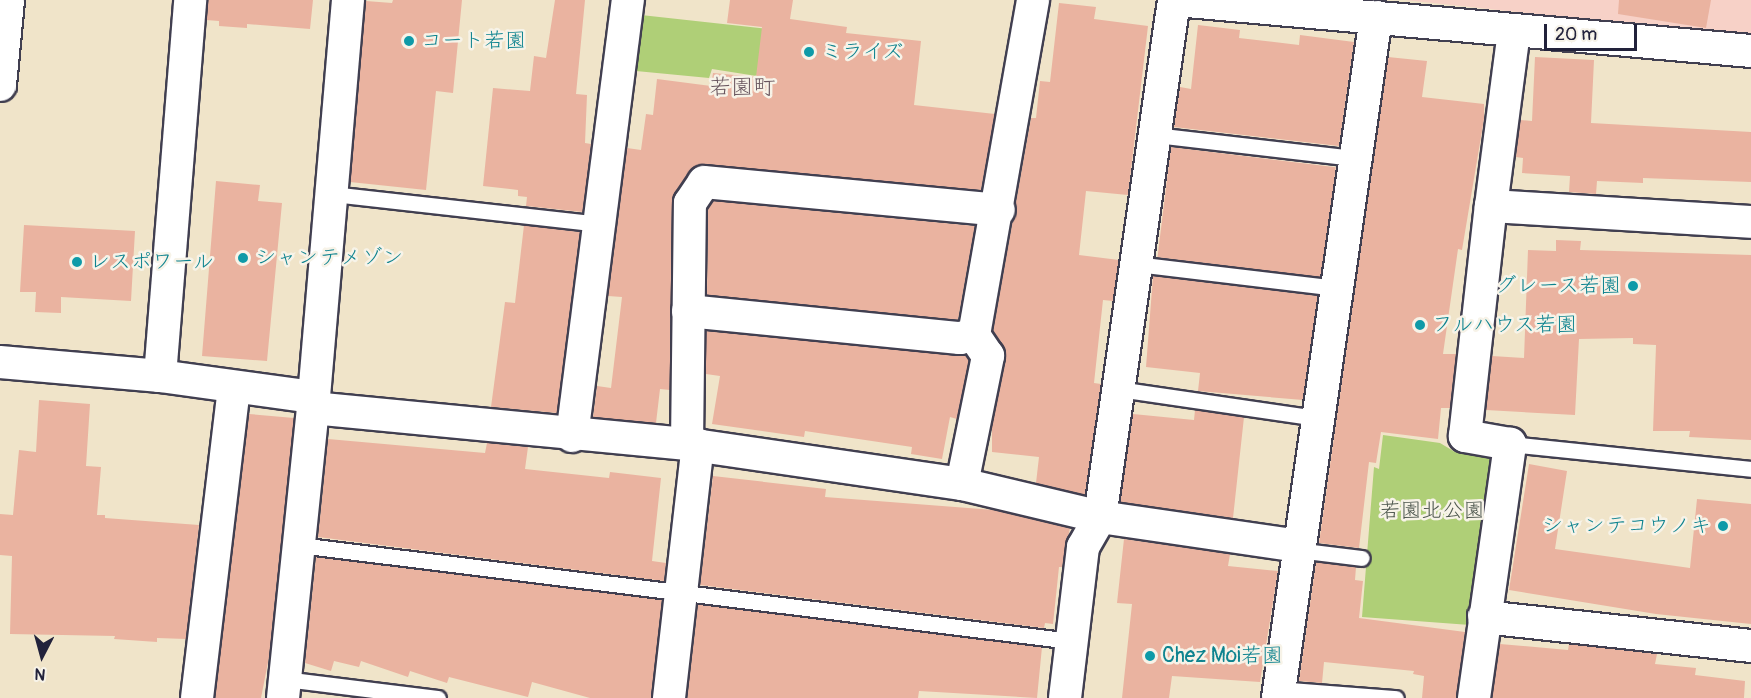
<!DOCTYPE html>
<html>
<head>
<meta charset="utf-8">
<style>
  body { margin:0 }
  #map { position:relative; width:1751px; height:698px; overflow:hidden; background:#f0e4c9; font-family:Pangolin,"Klee One",sans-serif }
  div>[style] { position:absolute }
  .built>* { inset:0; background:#f7d1c7 }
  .green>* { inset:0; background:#afcf77 }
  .building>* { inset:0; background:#eab3a0; transform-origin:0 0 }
  .roads { filter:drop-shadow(2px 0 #413f50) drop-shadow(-2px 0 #413f50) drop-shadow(0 2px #413f50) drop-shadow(0 -2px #413f50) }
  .service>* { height:15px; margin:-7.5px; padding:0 7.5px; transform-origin:7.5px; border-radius:7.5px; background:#fff }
  .minor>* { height:32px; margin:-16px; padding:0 16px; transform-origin:16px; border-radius:16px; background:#fff }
  .dots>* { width:16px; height:16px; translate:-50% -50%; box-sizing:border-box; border:3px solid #f7f3e8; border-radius:50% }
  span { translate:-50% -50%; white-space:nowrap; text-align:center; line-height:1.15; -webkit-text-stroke:5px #f7f3e8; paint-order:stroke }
  .culture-label { font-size:21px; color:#0d838f }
  .left { translate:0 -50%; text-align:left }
  .right { translate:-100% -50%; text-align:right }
  .park-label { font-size:21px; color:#4c564d }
  .neighbourhood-label { font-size:22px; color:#68555e }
  .north { position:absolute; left:12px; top:626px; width:60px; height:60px; -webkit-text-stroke:4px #f7f3e8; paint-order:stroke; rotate:186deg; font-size:16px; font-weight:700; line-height:24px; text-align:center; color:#22223b }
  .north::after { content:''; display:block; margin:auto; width:21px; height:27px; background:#22223b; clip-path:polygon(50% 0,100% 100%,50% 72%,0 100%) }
  .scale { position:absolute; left:1544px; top:24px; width:93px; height:27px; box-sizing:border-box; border:3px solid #22223b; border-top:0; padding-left:8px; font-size:18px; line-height:21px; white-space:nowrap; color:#22223b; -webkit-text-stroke:4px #f7f3e8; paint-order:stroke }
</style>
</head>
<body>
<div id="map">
  <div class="built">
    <div style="clip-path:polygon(1405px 0,1751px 0,1751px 37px)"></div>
  </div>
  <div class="green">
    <div style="clip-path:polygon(641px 15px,768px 29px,763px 77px,712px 69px,709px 78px,636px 71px)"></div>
    <div style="clip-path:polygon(1383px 435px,1440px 443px,1455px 452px,1488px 457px,1498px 467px,1470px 625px,1362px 617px,1374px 467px,1379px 469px)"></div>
  </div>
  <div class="building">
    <div style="clip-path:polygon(208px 0,313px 0,310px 29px,247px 24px,247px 28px,219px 26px,219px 21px,206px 20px)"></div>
    <div style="clip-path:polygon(393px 0,462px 0,453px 93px,436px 91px,426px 190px,350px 182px,366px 1px,392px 3px)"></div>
    <div style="clip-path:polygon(555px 0,585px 0,576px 94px,587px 95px,585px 143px,591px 144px,583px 212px,526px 206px,527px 197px,518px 196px,518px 190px,483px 186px,493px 88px,530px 91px,534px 56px,546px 58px)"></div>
    <div style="clip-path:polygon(730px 0,793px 0,790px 19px,847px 27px,846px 33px,921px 41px,914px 105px,995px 114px,981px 190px,696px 166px,672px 203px,670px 390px,660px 389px,656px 423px,593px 417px,597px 386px,611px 388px,622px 297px,608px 296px,627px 148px,641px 150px,646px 114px,653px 115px,657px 79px,711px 86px,713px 73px,756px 77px,762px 27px,727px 23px)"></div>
    <div style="clip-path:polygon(1619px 0,1711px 0,1706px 28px,1618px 14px)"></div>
    <div style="clip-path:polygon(1059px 3px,1096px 7px,1094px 19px,1148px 26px,1128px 195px,1086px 191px,1079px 255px,1119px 260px,1113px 301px,1103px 300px,1094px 383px,1101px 384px,1085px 495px,1036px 483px,1039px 457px,992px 452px,992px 425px,1006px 359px,993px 331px,1031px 118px,1036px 118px,1040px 81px,1050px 82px)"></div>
    <div style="clip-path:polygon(1198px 25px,1240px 30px,1239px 38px,1299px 45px,1300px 35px,1354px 42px,1339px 146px,1174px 127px,1180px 87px,1191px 89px)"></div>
    <div style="clip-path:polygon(1388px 57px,1427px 61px,1422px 97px,1484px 104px,1484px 119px,1462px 250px,1458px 249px,1443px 354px,1456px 354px,1450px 408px,1441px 408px,1438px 439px,1381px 432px,1376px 463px,1369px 462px,1359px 548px,1319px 543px)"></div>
    <div style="clip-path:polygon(1535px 57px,1594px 60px,1591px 123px,1751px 132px,1751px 182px,1643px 178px,1643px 183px,1597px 181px,1596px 194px,1569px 192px,1570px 176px,1522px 173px,1523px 158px,1516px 157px,1520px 120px,1532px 121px)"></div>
    <div style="left:1171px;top:147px;width:166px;height:111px;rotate:7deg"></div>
    <div style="clip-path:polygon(216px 181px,260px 185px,258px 201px,282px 203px,267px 361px,202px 356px)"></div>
    <div style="clip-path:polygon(713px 201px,975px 226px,958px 320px,707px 295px,708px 209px)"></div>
    <div style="clip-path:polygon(24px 225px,135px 231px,131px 301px,61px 297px,61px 313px,35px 312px,36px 292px,20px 292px)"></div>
    <div style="clip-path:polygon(524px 225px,580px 232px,557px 413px,491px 407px,505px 302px,515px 303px)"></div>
    <div style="clip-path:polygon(1556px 240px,1581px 241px,1580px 250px,1751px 255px,1751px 440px,1689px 437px,1690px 431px,1653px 431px,1656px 345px,1633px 344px,1633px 338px,1579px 339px,1575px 415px,1486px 410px,1492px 356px,1524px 358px,1528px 250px,1556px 251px)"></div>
    <div style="clip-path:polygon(1153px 276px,1318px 296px,1303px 400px,1198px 391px,1200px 373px,1146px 367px)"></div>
    <div style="clip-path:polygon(706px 331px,966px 355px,969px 360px,957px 419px,950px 417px,942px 459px,911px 454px,912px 447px,805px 431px,804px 437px,712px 424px,720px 376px,706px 374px)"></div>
    <div style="clip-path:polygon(39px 400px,90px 404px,86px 466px,101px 467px,97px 515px,105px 515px,105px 518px,199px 525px,186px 639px,157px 638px,157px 642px,114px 639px,115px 636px,10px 634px,12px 556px,0 555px,0 514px,13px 515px,19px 450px,36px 452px)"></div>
    <div style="clip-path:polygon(1195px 410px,1244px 417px,1233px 518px,1120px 502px,1133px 414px,1194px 420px)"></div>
    <div style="clip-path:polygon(249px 414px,294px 418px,270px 652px,261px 698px,215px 698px)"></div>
    <div style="clip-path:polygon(328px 439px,485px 453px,487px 443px,528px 447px,525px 469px,609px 478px,610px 472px,661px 478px,652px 561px,666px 563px,664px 581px,318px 537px)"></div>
    <div style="clip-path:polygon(1529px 464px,1567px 471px,1555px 549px,1690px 568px,1697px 499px,1751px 504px,1751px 624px,1656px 614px,1509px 590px)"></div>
    <div style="clip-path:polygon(713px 476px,826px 489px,825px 497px,994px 510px,1070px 528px,1062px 567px,1059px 567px,1053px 624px,1045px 623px,1044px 628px,700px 585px)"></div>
    <div style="clip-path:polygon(1124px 539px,1230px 554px,1228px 566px,1278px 571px,1260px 682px,1172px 676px,1169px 698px,1122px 698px,1132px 604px,1117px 603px)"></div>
    <div style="clip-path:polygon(316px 557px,662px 600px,651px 698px,590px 698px,532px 682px,528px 697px,449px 677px,447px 683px,410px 671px,408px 677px,361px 661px,359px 667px,334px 661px,331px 671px,305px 663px)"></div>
    <div style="clip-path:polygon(1316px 562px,1356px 567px,1355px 580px,1363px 581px,1359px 618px,1465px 632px,1456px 698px,1422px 698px,1424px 676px,1413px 674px,1414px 671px,1324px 662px,1322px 683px,1299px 681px)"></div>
    <div style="clip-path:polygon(698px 604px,1042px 647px,1037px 698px,919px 691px,918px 698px,687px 698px)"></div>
    <div style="clip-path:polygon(1500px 644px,1568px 650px,1569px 644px,1657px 654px,1655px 664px,1696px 668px,1695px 675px,1745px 681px,1744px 698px,1492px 698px)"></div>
  </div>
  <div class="roads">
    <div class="service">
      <div style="left:1155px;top:135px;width:201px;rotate:6.6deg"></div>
      <div style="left:332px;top:194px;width:269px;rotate:6.4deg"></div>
      <div style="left:1136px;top:264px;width:201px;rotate:6.8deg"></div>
      <div style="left:1118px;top:389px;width:201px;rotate:8.3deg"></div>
      <div style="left:1510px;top:444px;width:242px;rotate:5.9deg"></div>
      <div style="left:299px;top:545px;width:778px;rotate:7.09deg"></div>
      <div style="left:1297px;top:550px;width:65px;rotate:7deg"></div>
      <div style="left:285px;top:679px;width:154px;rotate:7.1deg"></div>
      <div style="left:1278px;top:689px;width:118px;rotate:4.4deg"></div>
    </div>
    <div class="minor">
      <div style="left:348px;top:0;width:409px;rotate:94.9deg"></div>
      <div style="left:313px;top:408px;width:376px;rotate:5.5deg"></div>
      <div style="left:687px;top:444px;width:278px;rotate:8.3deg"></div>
      <div style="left:962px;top:484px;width:142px;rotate:13.4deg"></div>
      <div style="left:1100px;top:517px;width:200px;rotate:8.3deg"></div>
      <div style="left:1176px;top:0;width:577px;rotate:5.07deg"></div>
      <div style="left:0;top:85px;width:85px;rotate:-84.6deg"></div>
      <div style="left:1491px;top:206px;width:177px;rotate:-82.5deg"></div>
      <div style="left:688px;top:311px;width:273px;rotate:5.7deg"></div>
      <div style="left:960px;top:338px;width:14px;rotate:-12deg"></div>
      <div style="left:974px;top:335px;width:340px;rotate:-80deg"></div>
      <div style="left:0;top:362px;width:161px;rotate:5deg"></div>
      <div style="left:160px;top:376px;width:155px;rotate:7.8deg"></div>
      <div style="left:160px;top:376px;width:377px;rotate:-85.4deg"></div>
      <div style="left:572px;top:436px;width:440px;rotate:-82.7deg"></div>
      <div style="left:687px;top:444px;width:241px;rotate:-89.3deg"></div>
      <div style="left:690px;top:203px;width:25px;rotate:-56deg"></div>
      <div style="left:704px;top:182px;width:296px;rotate:5.4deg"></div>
      <div style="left:962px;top:484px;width:131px;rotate:-78.5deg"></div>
      <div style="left:988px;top:356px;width:25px;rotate:-124deg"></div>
      <div style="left:1484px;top:617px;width:269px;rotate:6.2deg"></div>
      <div style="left:197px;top:698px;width:312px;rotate:-83.2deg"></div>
      <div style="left:283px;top:698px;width:292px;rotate:-84.1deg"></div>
      <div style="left:669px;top:698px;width:255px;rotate:-83.5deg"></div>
      <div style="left:1065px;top:698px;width:152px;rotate:-83.2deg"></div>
      <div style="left:1083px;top:547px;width:34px;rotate:-60deg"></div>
      <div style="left:1100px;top:517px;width:522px;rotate:-81.85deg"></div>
      <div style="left:1278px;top:698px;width:688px;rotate:-81.81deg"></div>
      <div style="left:1474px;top:698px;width:257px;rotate:-81.9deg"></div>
      <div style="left:1510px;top:444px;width:46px;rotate:-169.9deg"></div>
      <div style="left:1465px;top:436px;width:231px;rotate:-83.6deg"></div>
      <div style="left:1491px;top:206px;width:260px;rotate:3.5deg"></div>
    </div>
  </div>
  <div class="dots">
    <div style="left:409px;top:41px;background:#0f9aa8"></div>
    <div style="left:809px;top:52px;background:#0f9aa8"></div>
    <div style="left:243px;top:258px;background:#0f9aa8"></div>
    <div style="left:77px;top:262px;background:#0f9aa8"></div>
    <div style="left:1633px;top:286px;background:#0f9aa8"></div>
    <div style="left:1420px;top:325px;background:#0f9aa8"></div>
    <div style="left:1723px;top:526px;background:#0f9aa8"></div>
    <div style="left:1150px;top:656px;background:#0f9aa8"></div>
  </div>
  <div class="culture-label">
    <span class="left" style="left:421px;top:41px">コート若園</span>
    <span class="left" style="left:821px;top:52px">ミライズ</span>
    <span class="left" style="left:255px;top:258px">シャンテメゾン</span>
    <span class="left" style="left:89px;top:262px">レスポワール</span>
    <span class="right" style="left:1621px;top:286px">グレース若園</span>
    <span class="left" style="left:1432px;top:325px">フルハウス若園</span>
    <span class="right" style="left:1711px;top:526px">シャンテコウノキ</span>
    <span class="left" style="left:1162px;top:656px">Chez Moi若園</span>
  </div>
  <div class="park-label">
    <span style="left:1432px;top:511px">若園北公園</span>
  </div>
  <div class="neighbourhood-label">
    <span style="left:742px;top:88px">若園町</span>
  </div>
  <div class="north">N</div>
  <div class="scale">20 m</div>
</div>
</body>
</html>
